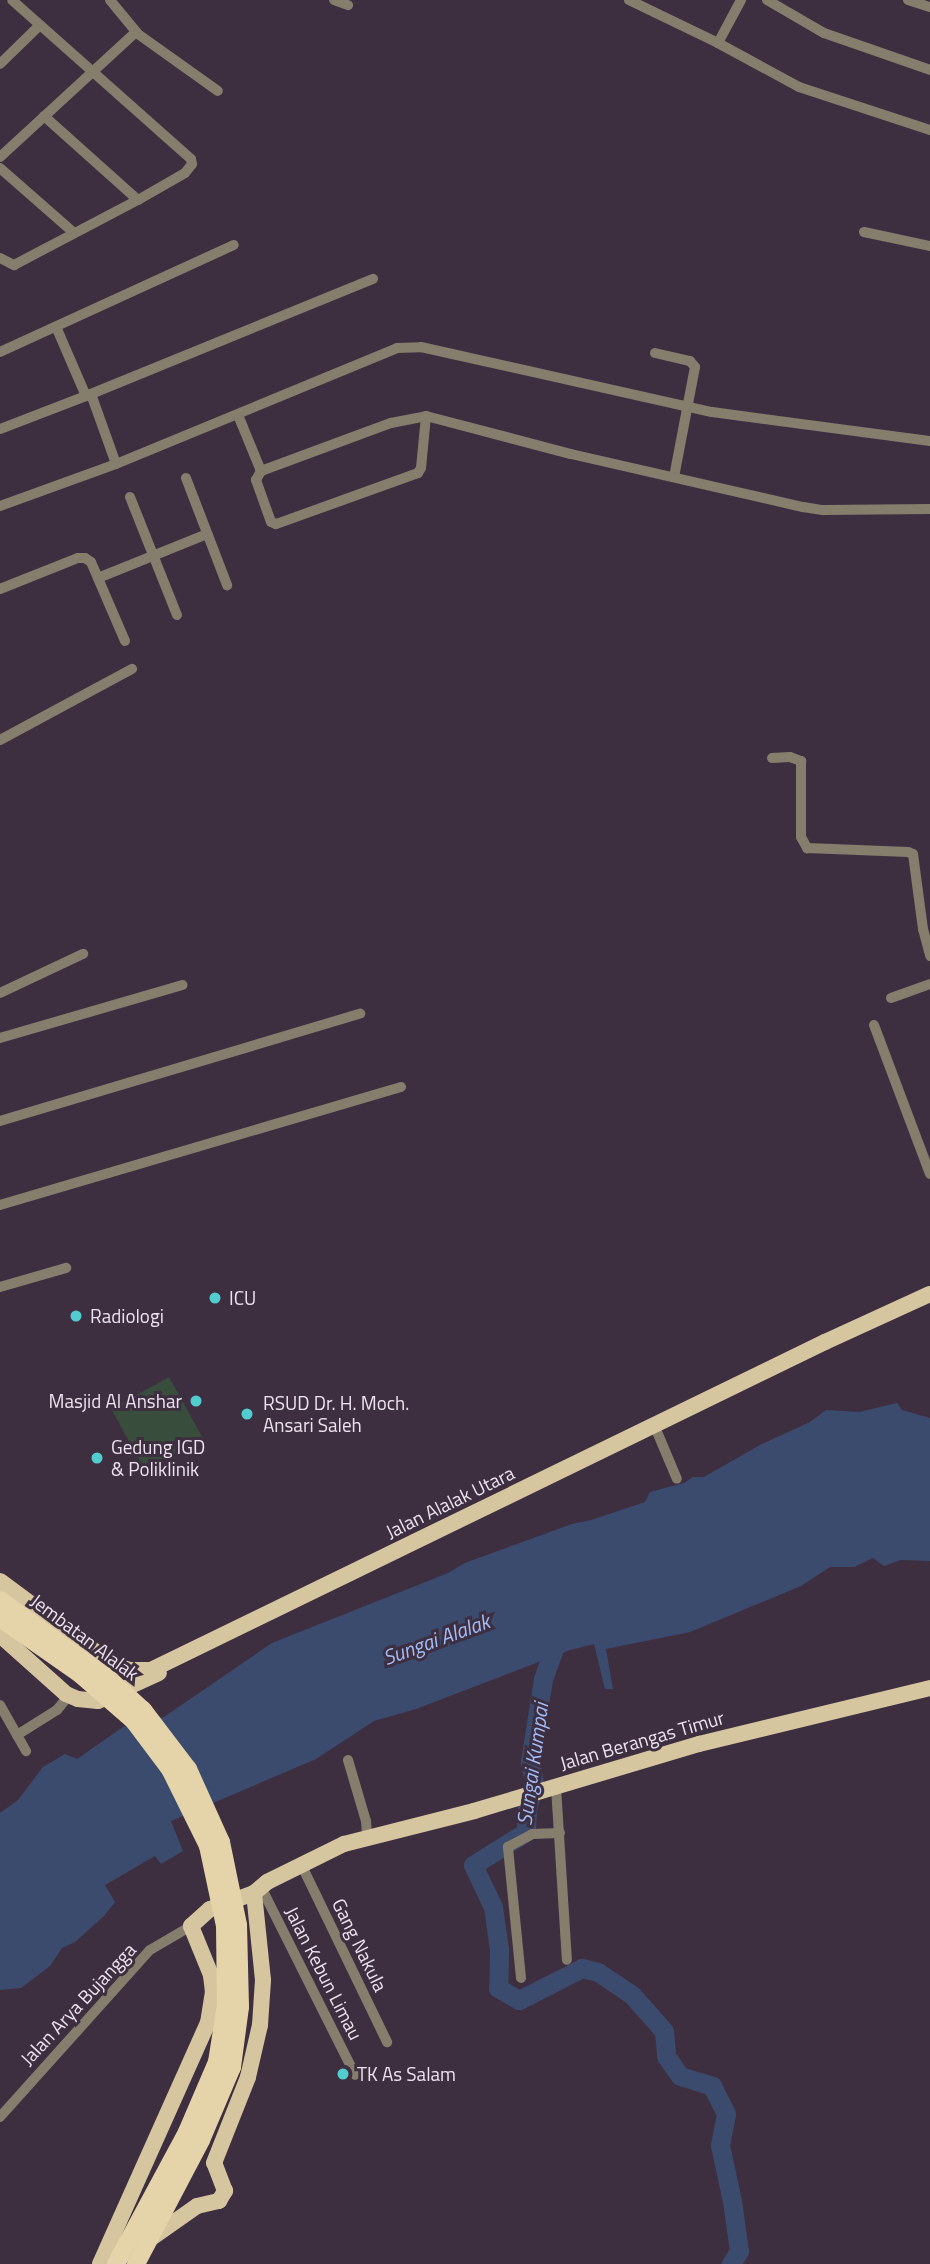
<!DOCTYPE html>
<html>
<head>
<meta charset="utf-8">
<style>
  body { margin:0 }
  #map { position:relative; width:930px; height:2264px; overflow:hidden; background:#3e2f40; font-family:"Titillium Web",sans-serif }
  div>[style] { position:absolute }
  .green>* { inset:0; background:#384d3c; transform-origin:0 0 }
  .water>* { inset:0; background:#3b4b6e }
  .river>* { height:19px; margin:-9.5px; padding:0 9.5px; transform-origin:9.5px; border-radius:9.5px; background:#3b4b6e }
  .minor>* { height:10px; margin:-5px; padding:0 5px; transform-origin:5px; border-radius:5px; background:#857e6c }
  .primary>* { height:16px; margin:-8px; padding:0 8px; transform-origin:8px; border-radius:8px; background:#d5c6a0 }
  .trunk>* { height:18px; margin:-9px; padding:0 9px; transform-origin:9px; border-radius:9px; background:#e5d4aa }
  .trunk-bridge>* { height:18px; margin:-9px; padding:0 9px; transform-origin:9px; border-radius:9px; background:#e5d4aa }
  .dots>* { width:19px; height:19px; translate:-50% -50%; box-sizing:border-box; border:4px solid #3e2f40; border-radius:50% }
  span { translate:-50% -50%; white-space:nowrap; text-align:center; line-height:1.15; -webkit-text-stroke:6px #3e2f40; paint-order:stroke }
  .poi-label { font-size:19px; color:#ede3ee }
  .left { translate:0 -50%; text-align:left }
  .right { translate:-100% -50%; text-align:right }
  .street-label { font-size:19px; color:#ede3ee }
  .water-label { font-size:21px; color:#a1befb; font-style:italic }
</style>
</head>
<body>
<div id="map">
  <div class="green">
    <div style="left:169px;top:1377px;width:70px;height:66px;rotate:61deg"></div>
  </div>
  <div class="water">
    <div style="clip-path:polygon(897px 1403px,902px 1410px,930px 1418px,930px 1561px,901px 1560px,884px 1566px,873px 1558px,854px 1567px,830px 1567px,801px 1586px,690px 1632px,606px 1649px,613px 1689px,605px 1689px,594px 1644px,570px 1650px,416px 1709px,374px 1721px,316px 1759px,171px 1821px,183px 1851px,161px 1864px,155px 1856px,105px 1885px,115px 1902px,104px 1916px,75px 1942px,62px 1948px,50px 1966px,21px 1988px,0 1990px,0 1813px,18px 1800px,43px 1767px,65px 1754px,77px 1759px,123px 1727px,164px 1717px,272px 1643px,448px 1573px,465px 1563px,572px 1524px,591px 1520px,645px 1502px,650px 1492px,684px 1483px,693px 1477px,704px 1477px,760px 1445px,810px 1422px,826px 1410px,859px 1412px)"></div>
  </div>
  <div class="river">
    <div style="left:560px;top:1632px;width:50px;rotate:109.9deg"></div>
    <div style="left:543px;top:1679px;width:84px;rotate:98.9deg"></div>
    <div style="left:530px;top:1762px;width:21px;rotate:79deg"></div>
    <div style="left:534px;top:1783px;width:28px;rotate:105deg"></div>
    <div style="left:527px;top:1810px;width:22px;rotate:93deg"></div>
    <div style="left:526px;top:1832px;width:62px;rotate:148.1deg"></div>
    <div style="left:473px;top:1865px;width:47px;rotate:64.5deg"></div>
    <div style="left:493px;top:1907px;width:42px;rotate:81.9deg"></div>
    <div style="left:499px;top:1949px;width:39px;rotate:91deg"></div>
    <div style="left:498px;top:1988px;width:24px;rotate:30deg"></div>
    <div style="left:519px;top:2000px;width:71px;rotate:-26.9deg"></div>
    <div style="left:582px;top:1968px;width:16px;rotate:14deg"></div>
    <div style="left:598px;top:1972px;width:41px;rotate:34.1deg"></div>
    <div style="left:632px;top:1995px;width:48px;rotate:48.4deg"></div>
    <div style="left:664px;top:2031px;width:25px;rotate:85deg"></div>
    <div style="left:666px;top:2056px;width:24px;rotate:55deg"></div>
    <div style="left:680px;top:2076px;width:34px;rotate:17deg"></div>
    <div style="left:712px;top:2086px;width:31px;rotate:63deg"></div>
    <div style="left:726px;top:2114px;width:32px;rotate:101deg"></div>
    <div style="left:720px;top:2145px;width:57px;rotate:77.9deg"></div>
    <div style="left:732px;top:2201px;width:50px;rotate:82deg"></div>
    <div style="left:739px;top:2251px;width:15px;rotate:122deg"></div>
  </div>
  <div class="minor">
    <div style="left:110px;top:0;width:44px;rotate:50.5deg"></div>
    <div style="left:138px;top:34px;width:98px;rotate:35.5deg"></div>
    <div style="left:334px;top:0;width:15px;rotate:20deg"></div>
    <div style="left:629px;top:0;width:99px;rotate:25.8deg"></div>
    <div style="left:718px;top:43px;width:49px;rotate:-61.9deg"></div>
    <div style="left:767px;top:0;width:66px;rotate:30.1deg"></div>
    <div style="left:824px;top:33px;width:112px;rotate:19.2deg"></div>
    <div style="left:908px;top:0;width:23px;rotate:18deg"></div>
    <div style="left:718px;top:43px;width:92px;rotate:28.5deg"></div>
    <div style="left:799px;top:87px;width:138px;rotate:18.2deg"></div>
    <div style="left:0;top:64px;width:56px;rotate:-44.3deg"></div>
    <div style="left:44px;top:116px;width:126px;rotate:41.8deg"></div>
    <div style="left:0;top:157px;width:185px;rotate:-42.6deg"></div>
    <div style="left:0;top:168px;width:97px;rotate:41.2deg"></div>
    <div style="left:864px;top:232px;width:67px;rotate:12deg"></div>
    <div style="left:0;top:258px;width:16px;rotate:27deg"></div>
    <div style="left:14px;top:265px;width:140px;rotate:-27.7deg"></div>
    <div style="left:138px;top:200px;width:54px;rotate:-29.9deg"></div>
    <div style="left:185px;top:173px;width:11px;rotate:-52deg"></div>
    <div style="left:192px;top:164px;width:5px;rotate:-101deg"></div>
    <div style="left:191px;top:159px;width:239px;rotate:-138.4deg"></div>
    <div style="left:57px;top:329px;width:73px;rotate:66.6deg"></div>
    <div style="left:86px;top:396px;width:310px;rotate:-22.2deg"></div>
    <div style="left:0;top:352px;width:257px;rotate:-24.6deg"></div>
    <div style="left:655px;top:353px;width:36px;rotate:13deg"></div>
    <div style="left:690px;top:361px;width:8px;rotate:50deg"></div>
    <div style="left:695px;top:367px;width:112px;rotate:100.8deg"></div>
    <div style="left:91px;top:394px;width:74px;rotate:70.3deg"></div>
    <div style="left:238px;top:415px;width:61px;rotate:67.7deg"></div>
    <div style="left:426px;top:416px;width:52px;rotate:95.5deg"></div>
    <div style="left:421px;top:468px;width:6px;rotate:121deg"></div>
    <div style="left:418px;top:473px;width:151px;rotate:160.2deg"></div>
    <div style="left:276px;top:524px;width:5px;rotate:-158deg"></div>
    <div style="left:271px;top:522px;width:45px;rotate:-109.7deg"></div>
    <div style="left:256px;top:480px;width:10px;rotate:-61deg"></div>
    <div style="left:261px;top:471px;width:139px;rotate:-20.3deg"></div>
    <div style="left:391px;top:423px;width:36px;rotate:-11deg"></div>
    <div style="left:426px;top:416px;width:150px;rotate:14.7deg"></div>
    <div style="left:571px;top:454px;width:238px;rotate:12.9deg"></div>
    <div style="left:803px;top:507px;width:20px;rotate:9deg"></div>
    <div style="left:823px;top:510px;width:107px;rotate:-0.5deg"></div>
    <div style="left:0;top:429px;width:92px;rotate:-21deg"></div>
    <div style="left:186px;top:478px;width:115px;rotate:69deg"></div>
    <div style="left:130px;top:497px;width:127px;rotate:68.3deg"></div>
    <div style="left:0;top:506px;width:123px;rotate:-19.9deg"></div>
    <div style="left:116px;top:464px;width:304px;rotate:-22.4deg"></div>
    <div style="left:397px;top:348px;width:24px;rotate:-2deg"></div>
    <div style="left:421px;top:347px;width:298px;rotate:12.6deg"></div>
    <div style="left:712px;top:412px;width:220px;rotate:7.6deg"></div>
    <div style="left:98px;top:578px;width:118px;rotate:-22deg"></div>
    <div style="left:0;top:589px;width:84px;rotate:-21.7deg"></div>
    <div style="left:78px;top:558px;width:7px"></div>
    <div style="left:85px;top:558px;width:7px;rotate:34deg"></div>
    <div style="left:91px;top:562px;width:86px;rotate:66.7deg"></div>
    <div style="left:0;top:740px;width:150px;rotate:-28.3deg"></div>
    <div style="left:772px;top:758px;width:18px;rotate:-3deg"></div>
    <div style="left:790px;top:757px;width:12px;rotate:20deg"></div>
    <div style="left:801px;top:761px;width:76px;rotate:90deg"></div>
    <div style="left:801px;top:837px;width:13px;rotate:61deg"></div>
    <div style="left:807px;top:848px;width:101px;rotate:2.3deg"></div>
    <div style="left:908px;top:852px;width:5px;rotate:22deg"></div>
    <div style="left:913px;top:854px;width:76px;rotate:82.4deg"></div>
    <div style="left:923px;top:929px;width:28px;rotate:75deg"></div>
    <div style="left:0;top:993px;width:92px;rotate:-25.2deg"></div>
    <div style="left:891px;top:998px;width:41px;rotate:-19.7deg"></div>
    <div style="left:874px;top:1025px;width:159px;rotate:69.4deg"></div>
    <div style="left:0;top:1038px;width:190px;rotate:-16.2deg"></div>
    <div style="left:0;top:1121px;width:376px;rotate:-16.6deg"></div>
    <div style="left:0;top:1205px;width:418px;rotate:-16.4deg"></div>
    <div style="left:0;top:1287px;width:69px;rotate:-16.1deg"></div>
    <div style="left:655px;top:1427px;width:56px;rotate:67.1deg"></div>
    <div style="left:0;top:1705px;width:53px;rotate:60.5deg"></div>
    <div style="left:17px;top:1735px;width:47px;rotate:-32deg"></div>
    <div style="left:57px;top:1710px;width:19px;rotate:-51deg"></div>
    <div style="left:348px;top:1760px;width:64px;rotate:73.6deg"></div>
    <div style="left:366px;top:1821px;width:16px;rotate:86deg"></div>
    <div style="left:556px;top:1787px;width:173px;rotate:86.4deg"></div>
    <div style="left:301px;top:1864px;width:198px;rotate:64.2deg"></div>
    <div style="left:261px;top:1887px;width:210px;rotate:63.4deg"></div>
    <div style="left:521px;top:1978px;width:132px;rotate:-95.7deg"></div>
    <div style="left:508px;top:1847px;width:27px;rotate:-28deg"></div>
    <div style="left:532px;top:1834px;width:28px;rotate:-2deg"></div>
    <div style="left:0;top:2117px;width:224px;rotate:-48.1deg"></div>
    <div style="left:150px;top:1950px;width:48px;rotate:-30.3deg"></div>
  </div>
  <div class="primary">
    <div style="left:0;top:1581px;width:139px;rotate:36.5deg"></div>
    <div style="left:112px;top:1664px;width:18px;rotate:19deg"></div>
    <div style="left:129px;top:1670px;width:22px"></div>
    <div style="left:151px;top:1670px;width:750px;rotate:-25.95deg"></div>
    <div style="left:825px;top:1342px;width:115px;rotate:-24.6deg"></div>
    <div style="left:0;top:1635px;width:89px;rotate:41.8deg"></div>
    <div style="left:66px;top:1694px;width:13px;rotate:23deg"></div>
    <div style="left:78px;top:1699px;width:20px;rotate:6deg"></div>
    <div style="left:98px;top:1701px;width:67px;rotate:-24.7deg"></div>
    <div style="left:150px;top:2239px;width:57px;rotate:-35.1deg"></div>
    <div style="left:197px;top:2206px;width:23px;rotate:-13deg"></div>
    <div style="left:219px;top:2201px;width:12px;rotate:-59deg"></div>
    <div style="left:225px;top:2191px;width:30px;rotate:-111deg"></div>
    <div style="left:214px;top:2163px;width:92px;rotate:-68.4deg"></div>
    <div style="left:248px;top:2077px;width:53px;rotate:-77deg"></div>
    <div style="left:260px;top:2025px;width:45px;rotate:-86.2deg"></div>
    <div style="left:263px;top:1980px;width:87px;rotate:-95.9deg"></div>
    <div style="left:100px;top:2264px;width:264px;rotate:-65.9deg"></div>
    <div style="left:208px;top:2023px;width:31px;rotate:-81deg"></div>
    <div style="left:213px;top:1992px;width:17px;rotate:-97deg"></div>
    <div style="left:211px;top:1975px;width:53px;rotate:-112.2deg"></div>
    <div style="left:191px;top:1926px;width:25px;rotate:-42deg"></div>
    <div style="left:210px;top:1909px;width:47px;rotate:-20deg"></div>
    <div style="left:254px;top:1893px;width:17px;rotate:-40deg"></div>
    <div style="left:267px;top:1882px;width:86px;rotate:-26.3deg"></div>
    <div style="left:344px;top:1844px;width:134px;rotate:-14.2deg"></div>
    <div style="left:474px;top:1811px;width:235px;rotate:-16.6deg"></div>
    <div style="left:699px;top:1744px;width:238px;rotate:-13.6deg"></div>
  </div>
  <div class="trunk">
    <div style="left:116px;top:2264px;width:150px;rotate:-61.7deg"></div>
    <div style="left:136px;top:2264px;width:140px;rotate:-62.3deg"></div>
  </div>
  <div class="trunk-bridge">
    <div style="left:0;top:1600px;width:136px;rotate:36deg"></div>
    <div style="left:110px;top:1680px;width:45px;rotate:42.3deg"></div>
    <div style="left:143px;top:1710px;width:74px;rotate:52.7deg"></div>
    <div style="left:188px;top:1769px;width:80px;rotate:65.7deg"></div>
    <div style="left:221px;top:1842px;width:85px;rotate:78.4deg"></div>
    <div style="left:238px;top:1925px;width:82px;rotate:88.6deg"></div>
    <div style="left:240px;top:2007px;width:61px;rotate:97.6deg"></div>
    <div style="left:232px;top:2067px;width:79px;rotate:113deg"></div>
    <div style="left:0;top:1618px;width:98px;rotate:35deg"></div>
    <div style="left:80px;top:1674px;width:72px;rotate:41deg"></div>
    <div style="left:134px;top:1721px;width:60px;rotate:53.1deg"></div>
    <div style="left:170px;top:1769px;width:86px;rotate:63.7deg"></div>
    <div style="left:208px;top:1846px;width:82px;rotate:78deg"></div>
    <div style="left:225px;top:1926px;width:79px;rotate:89.3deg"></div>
    <div style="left:226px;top:2005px;width:58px;rotate:99deg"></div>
    <div style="left:217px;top:2062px;width:76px;rotate:113.2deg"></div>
  </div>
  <div class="dots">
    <div style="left:215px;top:1298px;background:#52cdcf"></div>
    <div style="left:76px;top:1316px;background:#52cdcf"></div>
    <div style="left:196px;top:1401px;background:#52cdcf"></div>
    <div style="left:247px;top:1414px;background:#52cdcf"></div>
    <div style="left:97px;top:1458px;background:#52cdcf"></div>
    <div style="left:343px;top:2074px;background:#52cdcf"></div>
  </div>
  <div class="poi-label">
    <span class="left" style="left:229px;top:1298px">ICU</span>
    <span class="left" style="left:90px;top:1316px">Radiologi</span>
    <span class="right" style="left:182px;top:1401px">Masjid Al Anshar</span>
    <span class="left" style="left:263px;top:1414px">RSUD Dr. H. Moch.<br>Ansari Saleh</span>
    <span class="left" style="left:111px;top:1458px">Gedung IGD<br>&amp; Poliklinik</span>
    <span class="left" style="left:357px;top:2074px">TK As Salam</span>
  </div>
  <div class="street-label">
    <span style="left:450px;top:1502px;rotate:-26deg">Jalan Alalak Utara</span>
    <span style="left:85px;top:1637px;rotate:37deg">Jembatan Alalak</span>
    <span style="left:642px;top:1740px;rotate:-16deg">Jalan Berangas Timur</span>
    <span style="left:360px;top:1945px;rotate:64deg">Gang Nakula</span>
    <span style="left:324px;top:1973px;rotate:63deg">Jalan Kebun Limau</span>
    <span style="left:78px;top:2004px;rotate:-47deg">Jalan Arya Bujangga</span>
  </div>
  <div class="water-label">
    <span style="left:436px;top:1639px;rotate:-20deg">Sungai Alalak</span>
    <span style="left:532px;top:1764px;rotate:-82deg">Sungai Kumpai</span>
  </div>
</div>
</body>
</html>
